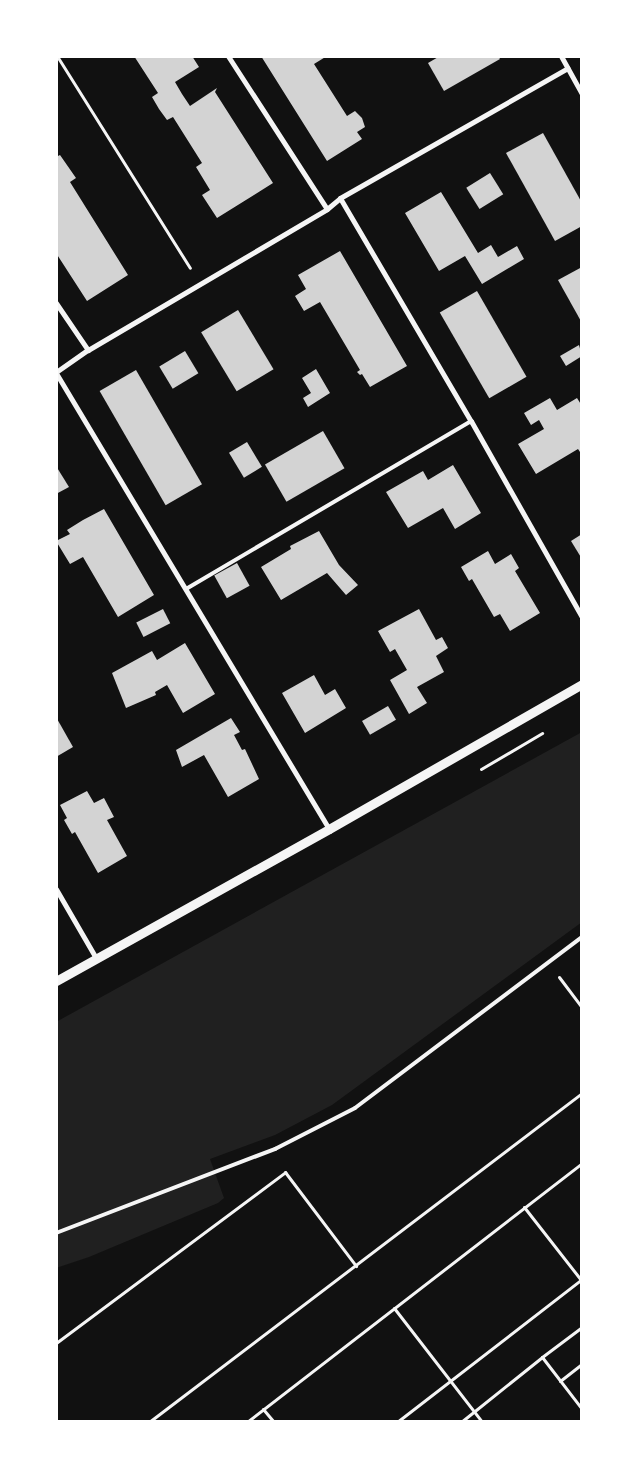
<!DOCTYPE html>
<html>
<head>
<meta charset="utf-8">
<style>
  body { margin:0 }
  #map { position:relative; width:638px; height:1478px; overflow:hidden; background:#111; font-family:"Titillium Web",sans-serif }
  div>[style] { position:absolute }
  .green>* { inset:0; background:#202020 }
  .building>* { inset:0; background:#d3d3d3; transform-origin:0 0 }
  .path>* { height:3px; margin:-1.5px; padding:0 1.5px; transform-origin:1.5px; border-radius:1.5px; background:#f5f5f5 }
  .service>* { height:4px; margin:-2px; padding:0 2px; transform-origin:2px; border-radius:2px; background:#f5f5f5 }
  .minor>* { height:5px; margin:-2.5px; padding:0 2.5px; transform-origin:2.5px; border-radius:2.5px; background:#f5f5f5 }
  .tertiary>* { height:9px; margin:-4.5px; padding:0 4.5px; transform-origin:4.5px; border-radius:4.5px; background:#f5f5f5 }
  span { translate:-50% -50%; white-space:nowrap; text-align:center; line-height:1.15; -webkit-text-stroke:4px #fff; paint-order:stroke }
  .frame { position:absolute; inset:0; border:58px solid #fff; pointer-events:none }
</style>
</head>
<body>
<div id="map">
  <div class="green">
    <div style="clip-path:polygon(582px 732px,582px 922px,332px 1105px,275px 1135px,210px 1159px,224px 1198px,218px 1203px,89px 1257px,56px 1268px,56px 1022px)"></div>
  </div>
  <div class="building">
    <div style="clip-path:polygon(134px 56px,192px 56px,199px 67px,175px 82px,182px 94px,190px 106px,217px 88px,215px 92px,273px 183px,217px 218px,202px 195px,210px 190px,196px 167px,202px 163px,173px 117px,167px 120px,159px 109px,152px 97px,158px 93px)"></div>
    <div style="clip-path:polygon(261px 56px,327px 56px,314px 64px,347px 116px,355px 111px,362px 118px,365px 127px,357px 132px,362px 139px,327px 161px)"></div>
    <div style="clip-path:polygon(440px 56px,498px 56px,500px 59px,444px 91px,428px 63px)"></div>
    <div style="clip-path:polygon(543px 133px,582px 203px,582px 226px,555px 241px,506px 153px)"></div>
    <div style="clip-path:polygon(60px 155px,76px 178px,70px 182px,128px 275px,87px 301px,56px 253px,56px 157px)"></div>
    <div style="left:490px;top:173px;width:25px;height:28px;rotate:58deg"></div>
    <div style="clip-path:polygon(441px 192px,478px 253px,491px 245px,498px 257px,517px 246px,524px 259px,482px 284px,465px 256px,439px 271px,405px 213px)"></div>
    <div style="clip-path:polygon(340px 251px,407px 366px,370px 387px,362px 374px,360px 375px,357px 372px,360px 370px,320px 302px,304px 311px,295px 296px,306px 289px,298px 275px)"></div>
    <div style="clip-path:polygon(582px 267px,582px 323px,558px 280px)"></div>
    <div style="left:477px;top:291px;width:99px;height:43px;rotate:60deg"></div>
    <div style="left:238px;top:310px;width:69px;height:43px;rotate:59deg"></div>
    <div style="clip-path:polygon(579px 345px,582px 356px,566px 366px,560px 356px)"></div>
    <div style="left:185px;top:351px;width:26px;height:30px;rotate:59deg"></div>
    <div style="clip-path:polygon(316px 369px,330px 393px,308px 407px,303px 398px,311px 393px,302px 378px)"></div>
    <div style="left:136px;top:370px;width:132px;height:42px;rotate:60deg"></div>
    <div style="clip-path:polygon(550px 398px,557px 410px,577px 398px,582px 406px,582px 455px,578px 449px,536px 474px,518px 444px,544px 429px,539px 420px,531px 425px,524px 413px)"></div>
    <div style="left:323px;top:431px;width:43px;height:67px;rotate:60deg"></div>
    <div style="left:247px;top:442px;width:29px;height:21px;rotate:59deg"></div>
    <div style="clip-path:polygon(453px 465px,481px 513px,455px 529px,443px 508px,408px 528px,386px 492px,423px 471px,428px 480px)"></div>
    <div style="clip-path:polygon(56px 466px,69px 487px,56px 494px)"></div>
    <div style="clip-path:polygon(104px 509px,154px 595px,118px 617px,83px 557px,70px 564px,56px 541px,70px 534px,67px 530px,83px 520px)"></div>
    <div style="clip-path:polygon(319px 531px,339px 565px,358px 585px,346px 595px,327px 573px,281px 600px,261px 567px,291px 549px,290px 546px)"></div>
    <div style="clip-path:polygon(582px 534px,582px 559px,571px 541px)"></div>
    <div style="clip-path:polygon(488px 551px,495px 564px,511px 554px,519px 568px,515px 571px,540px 613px,510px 631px,500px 614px,494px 617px,472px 579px,469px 581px,461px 567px)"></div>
    <div style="left:237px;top:563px;width:26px;height:26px;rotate:61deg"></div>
    <div style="left:163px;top:609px;width:16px;height:30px;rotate:63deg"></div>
    <div style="clip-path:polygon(419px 609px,436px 640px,442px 637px,448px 648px,436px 656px,444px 672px,417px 687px,427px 703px,409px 714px,390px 680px,407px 670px,395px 649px,390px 652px,378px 631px)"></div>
    <div style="clip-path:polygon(185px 643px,215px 694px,183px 713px,167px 685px,155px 692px,156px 695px,126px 708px,112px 673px,152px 651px,157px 660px)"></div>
    <div style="clip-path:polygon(314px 675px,325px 695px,335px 689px,346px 708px,305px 733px,282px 693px)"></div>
    <div style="left:388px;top:706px;width:16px;height:30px;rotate:60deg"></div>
    <div style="clip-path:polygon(56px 717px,73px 747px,56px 757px)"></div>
    <div style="clip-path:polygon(231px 718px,240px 732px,234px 735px,242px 750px,245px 749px,259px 779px,228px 797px,204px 755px,182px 767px,176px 750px)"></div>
    <div style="clip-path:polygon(87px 791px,94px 803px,104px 798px,114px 817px,107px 820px,127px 856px,98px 873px,75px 832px,72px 834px,64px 820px,67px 818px,60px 805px)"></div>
  </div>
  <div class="path">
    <div style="left:57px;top:56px;width:250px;rotate:57.9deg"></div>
    <div style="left:481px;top:769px;width:71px;rotate:-30.5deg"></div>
    <div style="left:559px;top:977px;width:38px;rotate:53deg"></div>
    <div style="left:524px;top:1207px;width:93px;rotate:52deg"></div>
    <div style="left:394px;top:1308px;width:144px;rotate:52.3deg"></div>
    <div style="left:56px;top:1343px;width:286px;rotate:-36.7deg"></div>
    <div style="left:285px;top:1172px;width:118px;rotate:52.9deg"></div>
    <div style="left:542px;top:1357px;width:50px;rotate:-36.9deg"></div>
    <div style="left:560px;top:1381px;width:28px;rotate:-38deg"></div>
    <div style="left:263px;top:1409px;width:17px;rotate:50deg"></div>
    <div style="left:56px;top:1421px;width:1px;rotate:45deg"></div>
    <div style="left:149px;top:1422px;width:544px;rotate:-37.23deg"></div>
    <div style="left:247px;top:1422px;width:423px;rotate:-37.7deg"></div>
    <div style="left:397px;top:1422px;width:234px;rotate:-37.7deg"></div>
    <div style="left:461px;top:1422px;width:104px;rotate:-38.7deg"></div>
    <div style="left:542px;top:1357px;width:66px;rotate:52.4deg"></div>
  </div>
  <div class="service">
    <div style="left:186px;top:589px;width:331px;rotate:-30.5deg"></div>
    <div style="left:56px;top:1233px;width:235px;rotate:-21deg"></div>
    <div style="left:275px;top:1149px;width:90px;rotate:-27.1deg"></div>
    <div style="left:355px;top:1108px;width:284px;rotate:-37deg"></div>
  </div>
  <div class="minor">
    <div style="left:228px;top:56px;width:182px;rotate:57.1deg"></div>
    <div style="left:561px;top:56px;width:43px;rotate:61.1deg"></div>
    <div style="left:340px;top:198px;width:259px;rotate:59.6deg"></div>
    <div style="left:471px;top:421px;width:225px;rotate:60.5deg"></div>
    <div style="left:56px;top:303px;width:57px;rotate:55.8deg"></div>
    <div style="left:56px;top:372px;width:39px;rotate:-35deg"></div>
    <div style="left:88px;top:350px;width:277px;rotate:-30.5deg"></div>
    <div style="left:327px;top:209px;width:17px;rotate:-40deg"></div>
    <div style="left:340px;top:198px;width:262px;rotate:-29.7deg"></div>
    <div style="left:56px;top:373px;width:531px;rotate:59.09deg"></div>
    <div style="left:56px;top:889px;width:80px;rotate:59.9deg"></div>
  </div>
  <div class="tertiary">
    <div style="left:56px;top:981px;width:312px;rotate:-29.1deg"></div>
    <div style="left:329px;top:829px;width:292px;rotate:-29.8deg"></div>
  </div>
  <div class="frame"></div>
</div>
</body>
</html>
